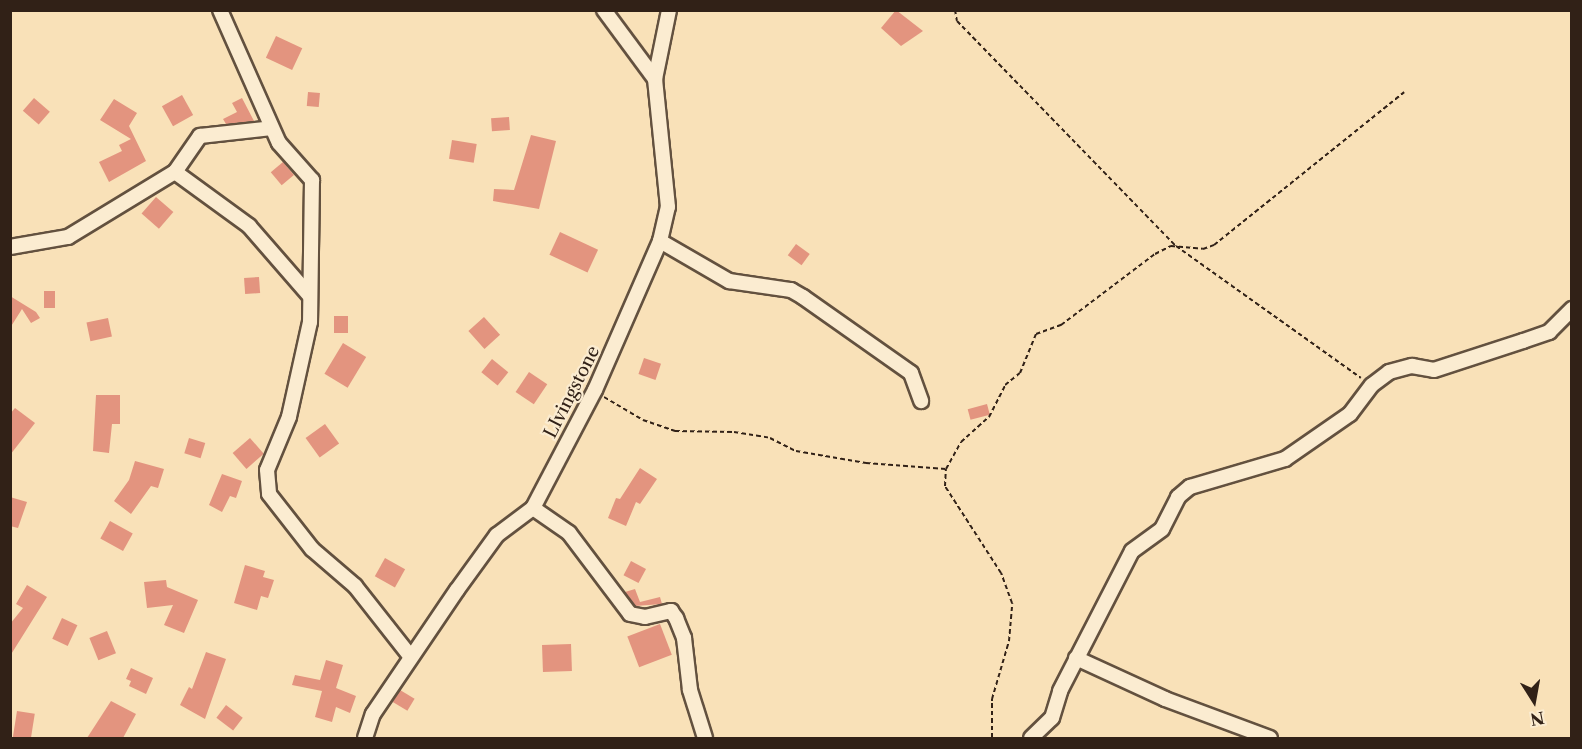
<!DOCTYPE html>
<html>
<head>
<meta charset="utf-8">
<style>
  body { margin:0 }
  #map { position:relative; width:1582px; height:749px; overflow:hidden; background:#f9e1b8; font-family:"Libre Caslon Text",serif }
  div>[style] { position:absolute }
  .building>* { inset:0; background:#e3947f; transform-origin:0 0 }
  .path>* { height:2px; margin-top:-1px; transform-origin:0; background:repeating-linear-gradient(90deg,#312117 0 4.5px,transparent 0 7.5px) }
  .roads { filter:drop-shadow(2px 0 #63513f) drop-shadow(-2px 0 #63513f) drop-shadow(0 2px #63513f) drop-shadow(0 -2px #63513f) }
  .minor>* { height:14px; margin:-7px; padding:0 7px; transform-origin:7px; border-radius:7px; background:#fbecd1 }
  span { translate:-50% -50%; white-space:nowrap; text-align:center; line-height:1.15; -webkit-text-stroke:4.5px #fbecd1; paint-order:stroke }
  .street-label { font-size:18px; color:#312117 }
  .frame { position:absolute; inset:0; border:12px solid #312117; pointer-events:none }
  .north { position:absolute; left:1504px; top:671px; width:60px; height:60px; -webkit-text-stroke:4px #fbecd1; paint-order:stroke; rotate:169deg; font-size:16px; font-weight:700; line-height:24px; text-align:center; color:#312117 }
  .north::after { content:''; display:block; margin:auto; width:21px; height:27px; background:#312117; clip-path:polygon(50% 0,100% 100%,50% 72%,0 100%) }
</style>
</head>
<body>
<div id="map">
  <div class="building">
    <div style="clip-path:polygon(896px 10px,923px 31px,901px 46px,881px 28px)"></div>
    <div style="left:276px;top:36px;width:29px;height:24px;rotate:25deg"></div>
    <div style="left:308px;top:92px;width:12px;height:14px;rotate:5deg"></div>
    <div style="left:182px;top:95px;width:23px;height:23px;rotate:61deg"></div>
    <div style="left:34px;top:98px;width:21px;height:17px;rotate:41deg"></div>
    <div style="clip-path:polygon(242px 98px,254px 121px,226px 124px,223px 119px,237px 112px,232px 103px)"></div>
    <div style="clip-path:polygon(114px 99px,137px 113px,129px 126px,146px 161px,109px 182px,99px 162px,122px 151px,119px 145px,131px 139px,100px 120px)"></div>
    <div style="left:509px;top:117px;width:13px;height:18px;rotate:86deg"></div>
    <div style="clip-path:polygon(531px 135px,556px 141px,539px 209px,493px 201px,494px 189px,514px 190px)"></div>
    <div style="left:452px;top:140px;width:25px;height:19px;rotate:9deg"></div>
    <div style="left:283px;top:162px;width:17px;height:16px;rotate:50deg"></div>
    <div style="left:156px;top:197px;width:23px;height:22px;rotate:41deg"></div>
    <div style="left:560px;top:232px;width:42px;height:25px;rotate:25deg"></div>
    <div style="left:796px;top:244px;width:17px;height:14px;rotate:36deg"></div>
    <div style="left:259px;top:277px;width:16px;height:15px;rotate:86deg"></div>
    <div style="left:44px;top:291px;width:11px;height:17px"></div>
    <div style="clip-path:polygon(10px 296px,36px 312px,40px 318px,31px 323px,22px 309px,10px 328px)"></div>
    <div style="left:334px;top:316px;width:14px;height:17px"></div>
    <div style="left:484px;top:317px;width:24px;height:21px;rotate:48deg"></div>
    <div style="left:108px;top:318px;width:19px;height:22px;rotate:78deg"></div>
    <div style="left:343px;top:343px;width:27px;height:36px;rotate:31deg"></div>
    <div style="left:644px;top:358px;width:18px;height:17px;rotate:19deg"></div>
    <div style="left:492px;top:359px;width:21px;height:17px;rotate:39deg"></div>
    <div style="left:529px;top:372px;width:22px;height:24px;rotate:34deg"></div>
    <div style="clip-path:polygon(96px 395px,120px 395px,120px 424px,112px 424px,109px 453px,93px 451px)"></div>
    <div style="left:987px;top:404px;width:11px;height:20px;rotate:75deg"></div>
    <div style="clip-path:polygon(15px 408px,35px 423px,10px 455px,10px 414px)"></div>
    <div style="left:325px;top:424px;width:24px;height:24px;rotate:54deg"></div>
    <div style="left:189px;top:438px;width:17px;height:16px;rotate:17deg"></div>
    <div style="left:250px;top:438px;width:21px;height:23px;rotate:49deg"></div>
    <div style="clip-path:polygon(135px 461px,164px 469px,158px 488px,151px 486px,131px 514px,114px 501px,129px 480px)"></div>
    <div style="clip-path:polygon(640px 468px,657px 479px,640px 504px,636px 502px,626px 526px,608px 518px,616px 498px,620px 499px)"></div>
    <div style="clip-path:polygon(222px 474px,242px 481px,236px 498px,230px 496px,222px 512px,209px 505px)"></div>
    <div style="clip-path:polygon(10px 497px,27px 502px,18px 528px,10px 526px)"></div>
    <div style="left:110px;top:521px;width:26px;height:20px;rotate:29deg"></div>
    <div style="left:385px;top:558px;width:23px;height:21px;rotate:29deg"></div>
    <div style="left:631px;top:561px;width:17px;height:16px;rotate:28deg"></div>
    <div style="clip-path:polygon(245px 565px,265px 571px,263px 577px,274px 580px,268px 598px,261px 596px,257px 610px,234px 603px)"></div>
    <div style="clip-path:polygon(166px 580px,167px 587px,198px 600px,184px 633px,164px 625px,173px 605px,147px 608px,144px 582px)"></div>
    <div style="clip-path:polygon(27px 585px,47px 597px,10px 656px,10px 624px,23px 608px,16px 604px)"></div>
    <div style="clip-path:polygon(635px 589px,640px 602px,660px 597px,662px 604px,635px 606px,625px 592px)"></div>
    <div style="left:62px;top:618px;width:17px;height:23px;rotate:25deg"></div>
    <div style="left:660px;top:624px;width:33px;height:35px;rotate:69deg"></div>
    <div style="left:107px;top:631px;width:24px;height:19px;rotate:68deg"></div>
    <div style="left:571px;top:644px;width:27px;height:29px;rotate:88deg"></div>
    <div style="clip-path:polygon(206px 652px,226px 659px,205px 719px,180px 705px,189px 687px,192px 689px)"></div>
    <div style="clip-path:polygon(326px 660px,343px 665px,336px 688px,356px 696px,350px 713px,336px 707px,332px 722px,315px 717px,322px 691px,292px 685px,295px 675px,320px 680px)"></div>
    <div style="clip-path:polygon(131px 668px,153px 678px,146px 694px,129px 686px,131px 681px,126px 679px)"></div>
    <div style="left:400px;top:690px;width:17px;height:14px;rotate:31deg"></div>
    <div style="clip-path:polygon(111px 701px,136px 714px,123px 738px,87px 738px)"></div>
    <div style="left:226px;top:705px;width:21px;height:16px;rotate:37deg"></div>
    <div style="left:17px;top:711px;width:18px;height:27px;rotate:9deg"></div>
  </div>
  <div class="path">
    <div style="left:955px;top:10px;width:11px;rotate:80deg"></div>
    <div style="left:957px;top:21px;width:314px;rotate:45.8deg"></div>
    <div style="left:1176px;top:246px;width:227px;rotate:35.5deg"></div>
    <div style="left:604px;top:397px;width:45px;rotate:30.5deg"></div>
    <div style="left:643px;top:420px;width:34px;rotate:19deg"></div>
    <div style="left:675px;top:431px;width:59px;rotate:1deg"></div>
    <div style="left:734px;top:432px;width:36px;rotate:9deg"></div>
    <div style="left:770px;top:438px;width:29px;rotate:27deg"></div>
    <div style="left:796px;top:451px;width:71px;rotate:9.7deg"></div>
    <div style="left:866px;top:463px;width:80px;rotate:4.3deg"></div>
    <div style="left:992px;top:738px;width:39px;rotate:-90deg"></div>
    <div style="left:992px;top:699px;width:60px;rotate:-73.7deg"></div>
    <div style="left:1009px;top:641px;width:38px;rotate:-85deg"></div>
    <div style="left:1012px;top:603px;width:32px;rotate:-110deg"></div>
    <div style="left:1001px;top:573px;width:103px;rotate:-122.8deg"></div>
    <div style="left:945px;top:486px;width:17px;rotate:-87deg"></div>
    <div style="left:946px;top:469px;width:31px;rotate:-61deg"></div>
    <div style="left:961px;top:442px;width:38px;rotate:-42deg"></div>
    <div style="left:989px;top:417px;width:36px;rotate:-63deg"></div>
    <div style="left:1005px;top:385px;width:19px;rotate:-39deg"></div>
    <div style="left:1020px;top:373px;width:42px;rotate:-67.7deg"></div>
    <div style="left:1036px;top:334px;width:27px;rotate:-20deg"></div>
    <div style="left:1061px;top:325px;width:118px;rotate:-37.1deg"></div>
    <div style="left:1155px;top:254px;width:18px;rotate:-27deg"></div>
    <div style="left:1171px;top:246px;width:32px;rotate:5deg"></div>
    <div style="left:1203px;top:249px;width:12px;rotate:-20deg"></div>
    <div style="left:1214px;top:245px;width:244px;rotate:-38.8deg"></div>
  </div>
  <div class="roads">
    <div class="minor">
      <div style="left:220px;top:10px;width:145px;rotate:66.1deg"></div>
      <div style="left:279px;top:143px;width:50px;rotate:48.3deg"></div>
      <div style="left:312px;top:180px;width:142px;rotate:90.8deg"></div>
      <div style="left:310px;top:322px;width:97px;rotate:102.5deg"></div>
      <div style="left:289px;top:417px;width:57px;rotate:112.5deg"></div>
      <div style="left:267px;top:470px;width:24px;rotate:85deg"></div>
      <div style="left:269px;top:494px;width:70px;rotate:52deg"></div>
      <div style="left:312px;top:549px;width:57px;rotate:40.7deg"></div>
      <div style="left:355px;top:586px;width:89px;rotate:51.8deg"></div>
      <div style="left:604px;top:10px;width:86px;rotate:53.5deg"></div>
      <div style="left:175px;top:172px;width:92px;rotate:36.1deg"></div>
      <div style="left:249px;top:226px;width:91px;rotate:49deg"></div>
      <div style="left:660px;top:241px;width:80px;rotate:30.1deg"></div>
      <div style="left:729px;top:281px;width:63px;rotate:8.3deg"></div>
      <div style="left:791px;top:290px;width:14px;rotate:30deg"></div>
      <div style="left:803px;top:297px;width:132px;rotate:35.1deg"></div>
      <div style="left:911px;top:373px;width:30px;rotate:70deg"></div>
      <div style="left:10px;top:247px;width:59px;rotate:-9.8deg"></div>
      <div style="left:68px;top:237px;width:125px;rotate:-31.3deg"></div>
      <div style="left:175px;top:172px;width:44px;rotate:-55.2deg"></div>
      <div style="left:200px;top:136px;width:72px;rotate:-6.3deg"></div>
      <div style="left:533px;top:508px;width:44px;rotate:34.8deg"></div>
      <div style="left:569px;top:533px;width:101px;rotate:53deg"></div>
      <div style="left:630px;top:614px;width:15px;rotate:11deg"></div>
      <div style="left:645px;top:617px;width:27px;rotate:-13deg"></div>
      <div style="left:671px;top:611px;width:9px;rotate:54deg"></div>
      <div style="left:676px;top:618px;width:22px;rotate:68deg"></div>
      <div style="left:684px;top:638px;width:52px;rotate:83.4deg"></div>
      <div style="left:690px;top:690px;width:50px;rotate:72.6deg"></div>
      <div style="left:1076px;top:658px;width:98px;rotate:24.7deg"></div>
      <div style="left:1165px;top:699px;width:112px;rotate:20.4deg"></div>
      <div style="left:365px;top:738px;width:25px;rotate:-72deg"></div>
      <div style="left:373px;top:714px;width:150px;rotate:-55.9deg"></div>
      <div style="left:457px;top:590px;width:68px;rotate:-54deg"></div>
      <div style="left:497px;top:535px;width:45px;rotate:-36.9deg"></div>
      <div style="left:533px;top:508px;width:133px;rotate:-62.3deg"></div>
      <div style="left:595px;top:390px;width:163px;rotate:-66.4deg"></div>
      <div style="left:660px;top:241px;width:35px;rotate:-77deg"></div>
      <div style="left:668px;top:207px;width:129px;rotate:-95.8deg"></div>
      <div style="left:655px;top:79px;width:70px;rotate:-78.5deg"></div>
      <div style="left:1031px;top:738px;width:29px;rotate:-44deg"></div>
      <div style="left:1052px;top:718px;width:28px;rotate:-73deg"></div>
      <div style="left:1060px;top:691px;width:157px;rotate:-62.8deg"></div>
      <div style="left:1132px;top:551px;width:37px;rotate:-36deg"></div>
      <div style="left:1162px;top:529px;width:36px;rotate:-63deg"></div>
      <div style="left:1178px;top:497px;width:16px;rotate:-40deg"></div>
      <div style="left:1190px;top:487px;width:99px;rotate:-16.4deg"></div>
      <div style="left:1285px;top:459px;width:79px;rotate:-34.7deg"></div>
      <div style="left:1350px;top:414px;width:36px;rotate:-53deg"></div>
      <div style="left:1372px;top:385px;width:21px;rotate:-37deg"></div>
      <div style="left:1389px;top:372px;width:24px;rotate:-15deg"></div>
      <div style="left:1412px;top:366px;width:22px;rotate:10deg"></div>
      <div style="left:1434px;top:370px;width:94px;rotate:-18deg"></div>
      <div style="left:1523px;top:341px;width:28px;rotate:-19deg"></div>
      <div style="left:1549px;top:332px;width:33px;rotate:-45deg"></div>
    </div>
  </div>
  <div class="street-label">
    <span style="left:572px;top:392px;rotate:-63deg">LIvingstone</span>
  </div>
  <div class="frame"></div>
  <div class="north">N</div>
</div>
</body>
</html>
